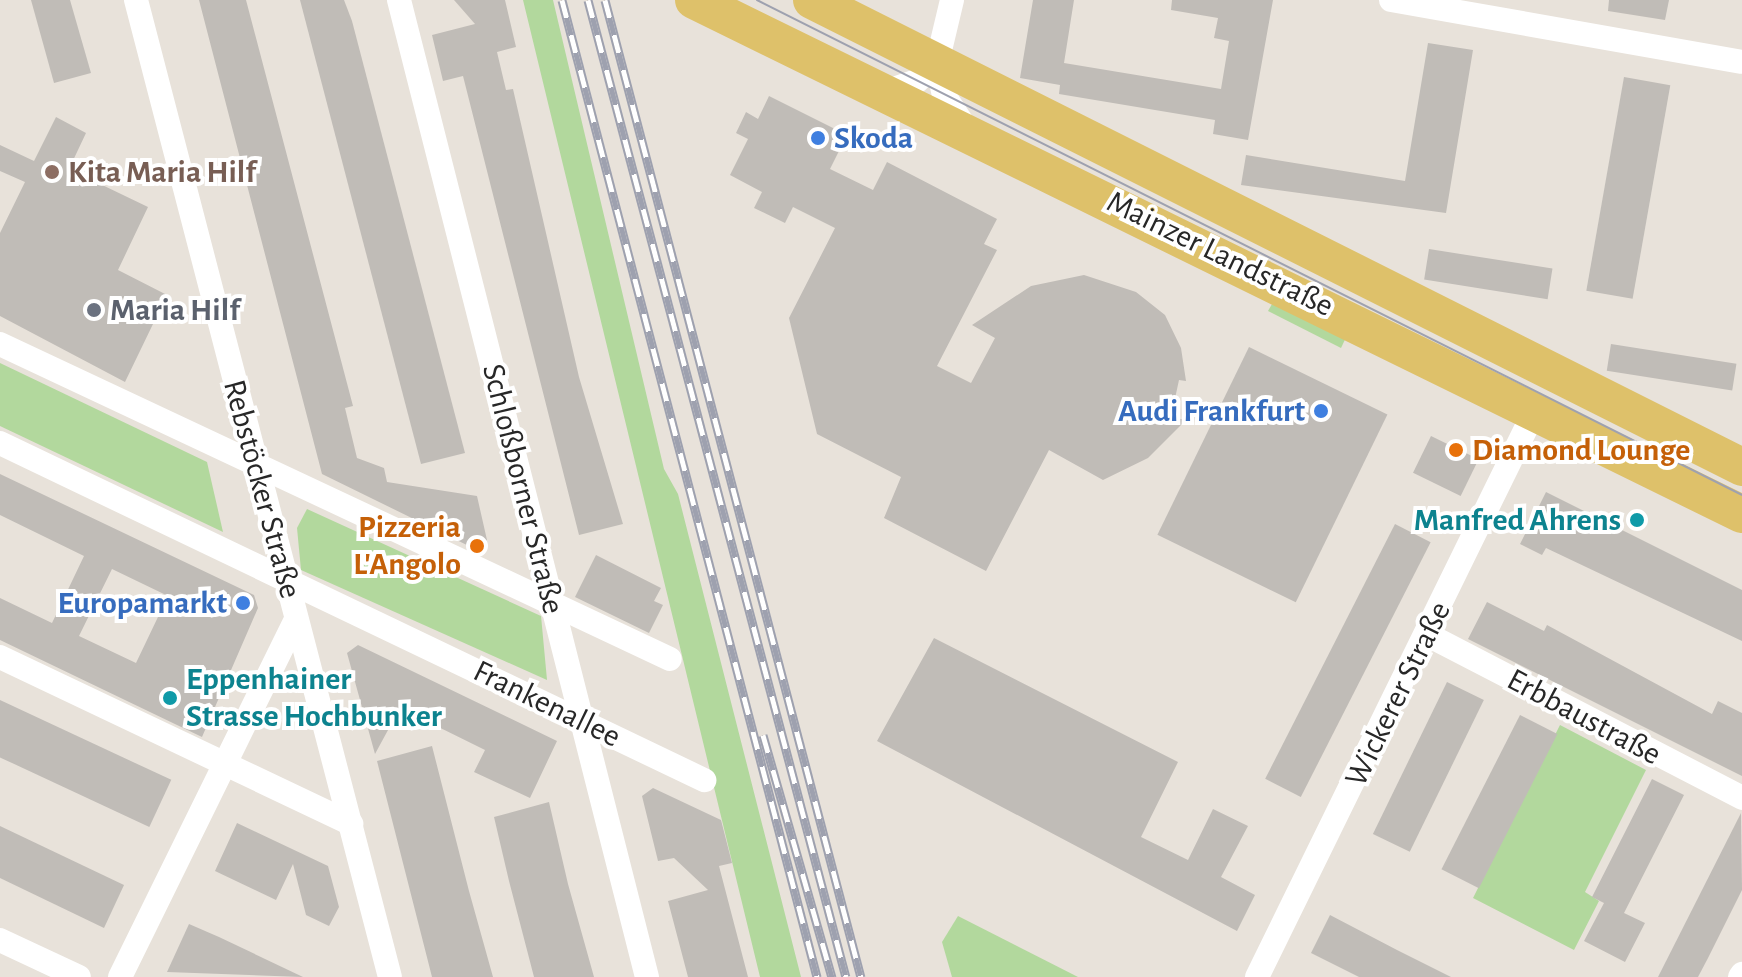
<!DOCTYPE html>
<html>
<head>
<meta charset="utf-8">
<style>
  body { margin:0 }
  #map { position:relative; width:1742px; height:977px; overflow:hidden; background:#e8e2da; font-family:"Alegreya Sans",sans-serif }
  div>[style] { position:absolute }
  .green>* { inset:0; background:#b2d89d }
  .building>* { inset:0; background:#c0bcb7; transform-origin:0 0 }
  .minor>* { height:24px; margin:-12px; padding:0 12px; transform-origin:12px; border-radius:12px; background:#fff }
  .primary>* { height:38px; margin:-19px; padding:0 19px; transform-origin:19px; border-radius:19px; background:#dec16a }
  .tram>* { height:2px; margin:-1px; padding:0 1px; transform-origin:1px; border-radius:1px; background:#9ea1af }
  .rail>* { height:9px; margin-top:-4.5px; transform-origin:0; background:repeating-linear-gradient(90deg,#fff 0 18px,#9ea1af 0 36px); box-sizing:border-box; border-block:2px solid #9ea1af }
  .dots>* { width:22px; height:22px; translate:-50% -50%; box-sizing:border-box; border:4px solid #fff; border-radius:50% }
  span { translate:-50% -50%; white-space:nowrap; text-align:center; line-height:1.15; -webkit-text-stroke:8px #fff; paint-order:stroke }
  .shop-label { font-size:32px; color:#366cbe; font-weight:700 }
  .left { translate:0 -50%; text-align:left }
  .right { translate:-100% -50%; text-align:right }
  .education-label { font-size:32px; color:#785e54; font-weight:700 }
  .street-label { font-size:32px; color:#272727 }
  .worship-label { font-size:32px; color:#5b616d; font-weight:700 }
  .food-label { font-size:32px; color:#c56008; font-weight:700 }
  .culture-label { font-size:32px; color:#0d838f; font-weight:700 }
</style>
</head>
<body>
<div id="map">
  <div class="green">
    <div style="clip-path:polygon(523px 0,553px 0,664px 469px,678px 494px,801px 977px,760px 977px)"></div>
    <div style="clip-path:polygon(1272px 304px,1350px 329px,1341px 348px,1268px 311px)"></div>
    <div style="clip-path:polygon(0 363px,207px 462px,223px 532px,0 426px)"></div>
    <div style="clip-path:polygon(307px 509px,541px 616px,547px 680px,301px 570px,297px 528px)"></div>
    <div style="clip-path:polygon(1560px 725px,1646px 770px,1585px 892px,1599px 901px,1574px 950px,1473px 898px)"></div>
    <div style="clip-path:polygon(958px 916px,1078px 977px,952px 977px,942px 942px)"></div>
  </div>
  <div class="building">
    <div style="clip-path:polygon(31px 0,70px 0,91px 73px,54px 83px)"></div>
    <div style="clip-path:polygon(199px 0,246px 0,353px 406px,345px 408px,357px 458px,384px 468px,387px 482px,477px 496px,487px 540px,477px 550px,322px 474px)"></div>
    <div style="clip-path:polygon(300px 0,344px 0,352px 21px,465px 453px,421px 464px)"></div>
    <div style="clip-path:polygon(454px 0,505px 0,516px 47px,497px 52px,506px 90px,513px 89px,579px 377px,623px 524px,579px 535px,463px 76px,443px 81px,432px 35px,475px 24px)"></div>
    <div style="clip-path:polygon(1033px 0,1074px 0,1064px 63px,1221px 89px,1229px 41px,1214px 38px,1218px 18px,1171px 10px,1172px 0,1273px 0,1248px 140px,1213px 134px,1215px 120px,1059px 94px,1060px 85px,1020px 78px)"></div>
    <div style="clip-path:polygon(1609px 0,1669px 0,1665px 20px,1608px 11px)"></div>
    <div style="clip-path:polygon(1428px 43px,1473px 50px,1446px 213px,1241px 185px,1246px 155px,1405px 181px)"></div>
    <div style="left:1624px;top:77px;width:47px;height:217px;rotate:10deg"></div>
    <div style="clip-path:polygon(769px 96px,847px 135px,830px 169px,873px 190px,887px 162px,997px 219px,984px 244px,997px 250px,937px 366px,971px 383px,995px 338px,972px 325px,1031px 286px,1084px 275px,1136px 292px,1165px 315px,1181px 348px,1186px 381px,1179px 380px,1171px 417px,1186px 420px,1148px 458px,1103px 480px,1049px 450px,986px 571px,884px 518px,901px 477px,817px 434px,789px 318px,835px 228px,793px 207px,785px 223px,754px 208px,762px 192px,730px 175px,748px 139px,736px 133px,746px 112px,758px 119px)"></div>
    <div style="clip-path:polygon(56px 117px,86px 133px,69px 169px,148px 207px,118px 270px,167px 295px,125px 382px,0 316px,0 233px,25px 182px,0 171px,0 145px,34px 161px)"></div>
    <div style="left:1429px;top:249px;width:125px;height:31px;rotate:9deg"></div>
    <div style="left:1611px;top:344px;width:127px;height:27px;rotate:9deg"></div>
    <div style="left:1249px;top:347px;width:154px;height:209px;rotate:26deg"></div>
    <div style="left:1431px;top:436px;width:53px;height:41px;rotate:26deg"></div>
    <div style="clip-path:polygon(evenodd,0 474px,254px 595px,258px 608px,202px 737px,0 640px,0 598px,52px 623px,84px 556px,0 515px,0 474px,112px 569px,168px 596px,136px 663px,79px 636px,112px 569px)"></div>
    <div style="clip-path:polygon(1546px 492px,1742px 590px,1742px 641px,1546px 548px,1542px 555px,1520px 544px)"></div>
    <div style="left:1395px;top:524px;width:40px;height:286px;rotate:27deg"></div>
    <div style="clip-path:polygon(596px 555px,661px 588px,654px 601px,663px 605px,649px 633px,575px 597px)"></div>
    <div style="clip-path:polygon(1487px 602px,1544px 631px,1547px 625px,1712px 714px,1718px 701px,1742px 713px,1742px 776px,1468px 639px)"></div>
    <div style="clip-path:polygon(934px 638px,1178px 762px,1141px 837px,1188px 860px,1213px 809px,1248px 826px,1221px 877px,1255px 895px,1237px 931px,877px 741px)"></div>
    <div style="clip-path:polygon(358px 645px,557px 741px,530px 798px,474px 772px,485px 750px,400px 708px,375px 754px,347px 653px)"></div>
    <div style="left:1447px;top:682px;width:41px;height:169px;rotate:26deg"></div>
    <div style="left:0;top:700px;width:189px;height:52px;rotate:25deg"></div>
    <div style="left:1520px;top:715px;width:42px;height:173px;rotate:27deg"></div>
    <div style="clip-path:polygon(432px 746px,469px 891px,493px 977px,432px 977px,418px 922px,377px 761px)"></div>
    <div style="clip-path:polygon(1652px 779px,1684px 795px,1624px 913px,1645px 923px,1625px 962px,1584px 941px,1604px 903px,1592px 897px)"></div>
    <div style="clip-path:polygon(653px 788px,721px 820px,732px 863px,719px 866px,748px 977px,688px 977px,668px 901px,708px 890px,674px 858px,658px 861px,642px 796px)"></div>
    <div style="clip-path:polygon(549px 802px,568px 884px,594px 977px,534px 977px,509px 881px,494px 817px)"></div>
    <div style="clip-path:polygon(1741px 813px,1742px 890px,1708px 958px,1698px 977px,1658px 977px)"></div>
    <div style="clip-path:polygon(237px 823px,328px 866px,339px 907px,329px 926px,306px 915px,293px 864px,276px 900px,215px 871px)"></div>
    <div style="clip-path:polygon(0 826px,124px 885px,104px 928px,0 878px)"></div>
    <div style="clip-path:polygon(1330px 915px,1397px 950px,1451px 977px,1359px 977px,1311px 953px)"></div>
    <div style="clip-path:polygon(189px 924px,219px 937px,303px 977px,167px 972px)"></div>
  </div>
  <div class="minor">
    <div style="left:136px;top:0;width:1009px;rotate:75.43deg"></div>
    <div style="left:399px;top:0;width:1008px;rotate:75.76deg"></div>
    <div style="left:952px;top:0;width:65px;rotate:103.4deg"></div>
    <div style="left:937px;top:63px;width:33px;rotate:78deg"></div>
    <div style="left:944px;top:95px;width:42px;rotate:56.7deg"></div>
    <div style="left:1391px;top:0;width:356px;rotate:10deg"></div>
    <div style="left:882px;top:93px;width:37px;rotate:-19deg"></div>
    <div style="left:917px;top:81px;width:27px;rotate:-42deg"></div>
    <div style="left:0;top:344px;width:740px;rotate:25.18deg"></div>
    <div style="left:0;top:443px;width:781px;rotate:25.58deg"></div>
    <div style="left:1428px;top:635px;width:354px;rotate:27.4deg"></div>
    <div style="left:0;top:657px;width:389px;rotate:25.4deg"></div>
    <div style="left:0;top:940px;width:87px;rotate:25.1deg"></div>
    <div style="left:120px;top:977px;width:399px;rotate:-63.8deg"></div>
    <div style="left:1257px;top:977px;width:631px;rotate:-63.88deg"></div>
    <div style="left:1740px;top:977px;width:4px;rotate:-56deg"></div>
  </div>
  <div class="primary">
    <div style="left:694px;top:0;width:1167px;rotate:26.13deg"></div>
    <div style="left:812px;top:0;width:1041px;rotate:26.66deg"></div>
  </div>
  <div class="tram">
    <div style="left:757px;top:0;width:1102px;rotate:26.68deg"></div>
  </div>
  <div class="rail">
    <div style="left:562px;top:0;width:1010px;rotate:75.37deg"></div>
    <div style="left:588px;top:0;width:1010px;rotate:75.21deg"></div>
    <div style="left:605px;top:0;width:1010px;rotate:75.32deg"></div>
    <div style="left:763px;top:735px;width:252px;rotate:74.1deg"></div>
  </div>
  <div class="dots">
    <div style="left:818px;top:138px;background:#3f7fe0"></div>
    <div style="left:52px;top:172px;background:#8d6e63"></div>
    <div style="left:94px;top:310px;background:#6b7280"></div>
    <div style="left:1321px;top:411px;background:#3f7fe0"></div>
    <div style="left:1456px;top:450px;background:#e8710a"></div>
    <div style="left:1637px;top:520px;background:#0f9aa8"></div>
    <div style="left:477px;top:546px;background:#e8710a"></div>
    <div style="left:243px;top:603px;background:#3f7fe0"></div>
    <div style="left:170px;top:698px;background:#0f9aa8"></div>
  </div>
  <div class="shop-label">
    <span class="left" style="left:834px;top:138px">Skoda</span>
    <span class="right" style="left:1305px;top:411px">Audi Frankfurt</span>
    <span class="right" style="left:227px;top:603px">Europamarkt</span>
  </div>
  <div class="education-label">
    <span class="left" style="left:68px;top:172px">Kita Maria Hilf</span>
  </div>
  <div class="street-label">
    <span style="left:1220px;top:254px;rotate:26deg">Mainzer Landstraße</span>
    <span style="left:262px;top:489px;rotate:75deg">Rebstöcker Straße</span>
    <span style="left:523px;top:489px;rotate:76deg">Schloßborner Straße</span>
    <span style="left:1398px;top:694px;rotate:-64deg">Wickerer Straße</span>
    <span style="left:547px;top:704px;rotate:26deg">Frankenallee</span>
    <span style="left:1584px;top:717px;rotate:28deg">Erbbaustraße</span>
  </div>
  <div class="worship-label">
    <span class="left" style="left:110px;top:310px">Maria Hilf</span>
  </div>
  <div class="food-label">
    <span class="left" style="left:1472px;top:450px">Diamond Lounge</span>
    <span class="right" style="left:461px;top:546px">Pizzeria<br>L'Angolo</span>
  </div>
  <div class="culture-label">
    <span class="right" style="left:1621px;top:520px">Manfred Ahrens</span>
    <span class="left" style="left:186px;top:698px">Eppenhainer<br>Strasse Hochbunker</span>
  </div>
</div>
</body>
</html>
